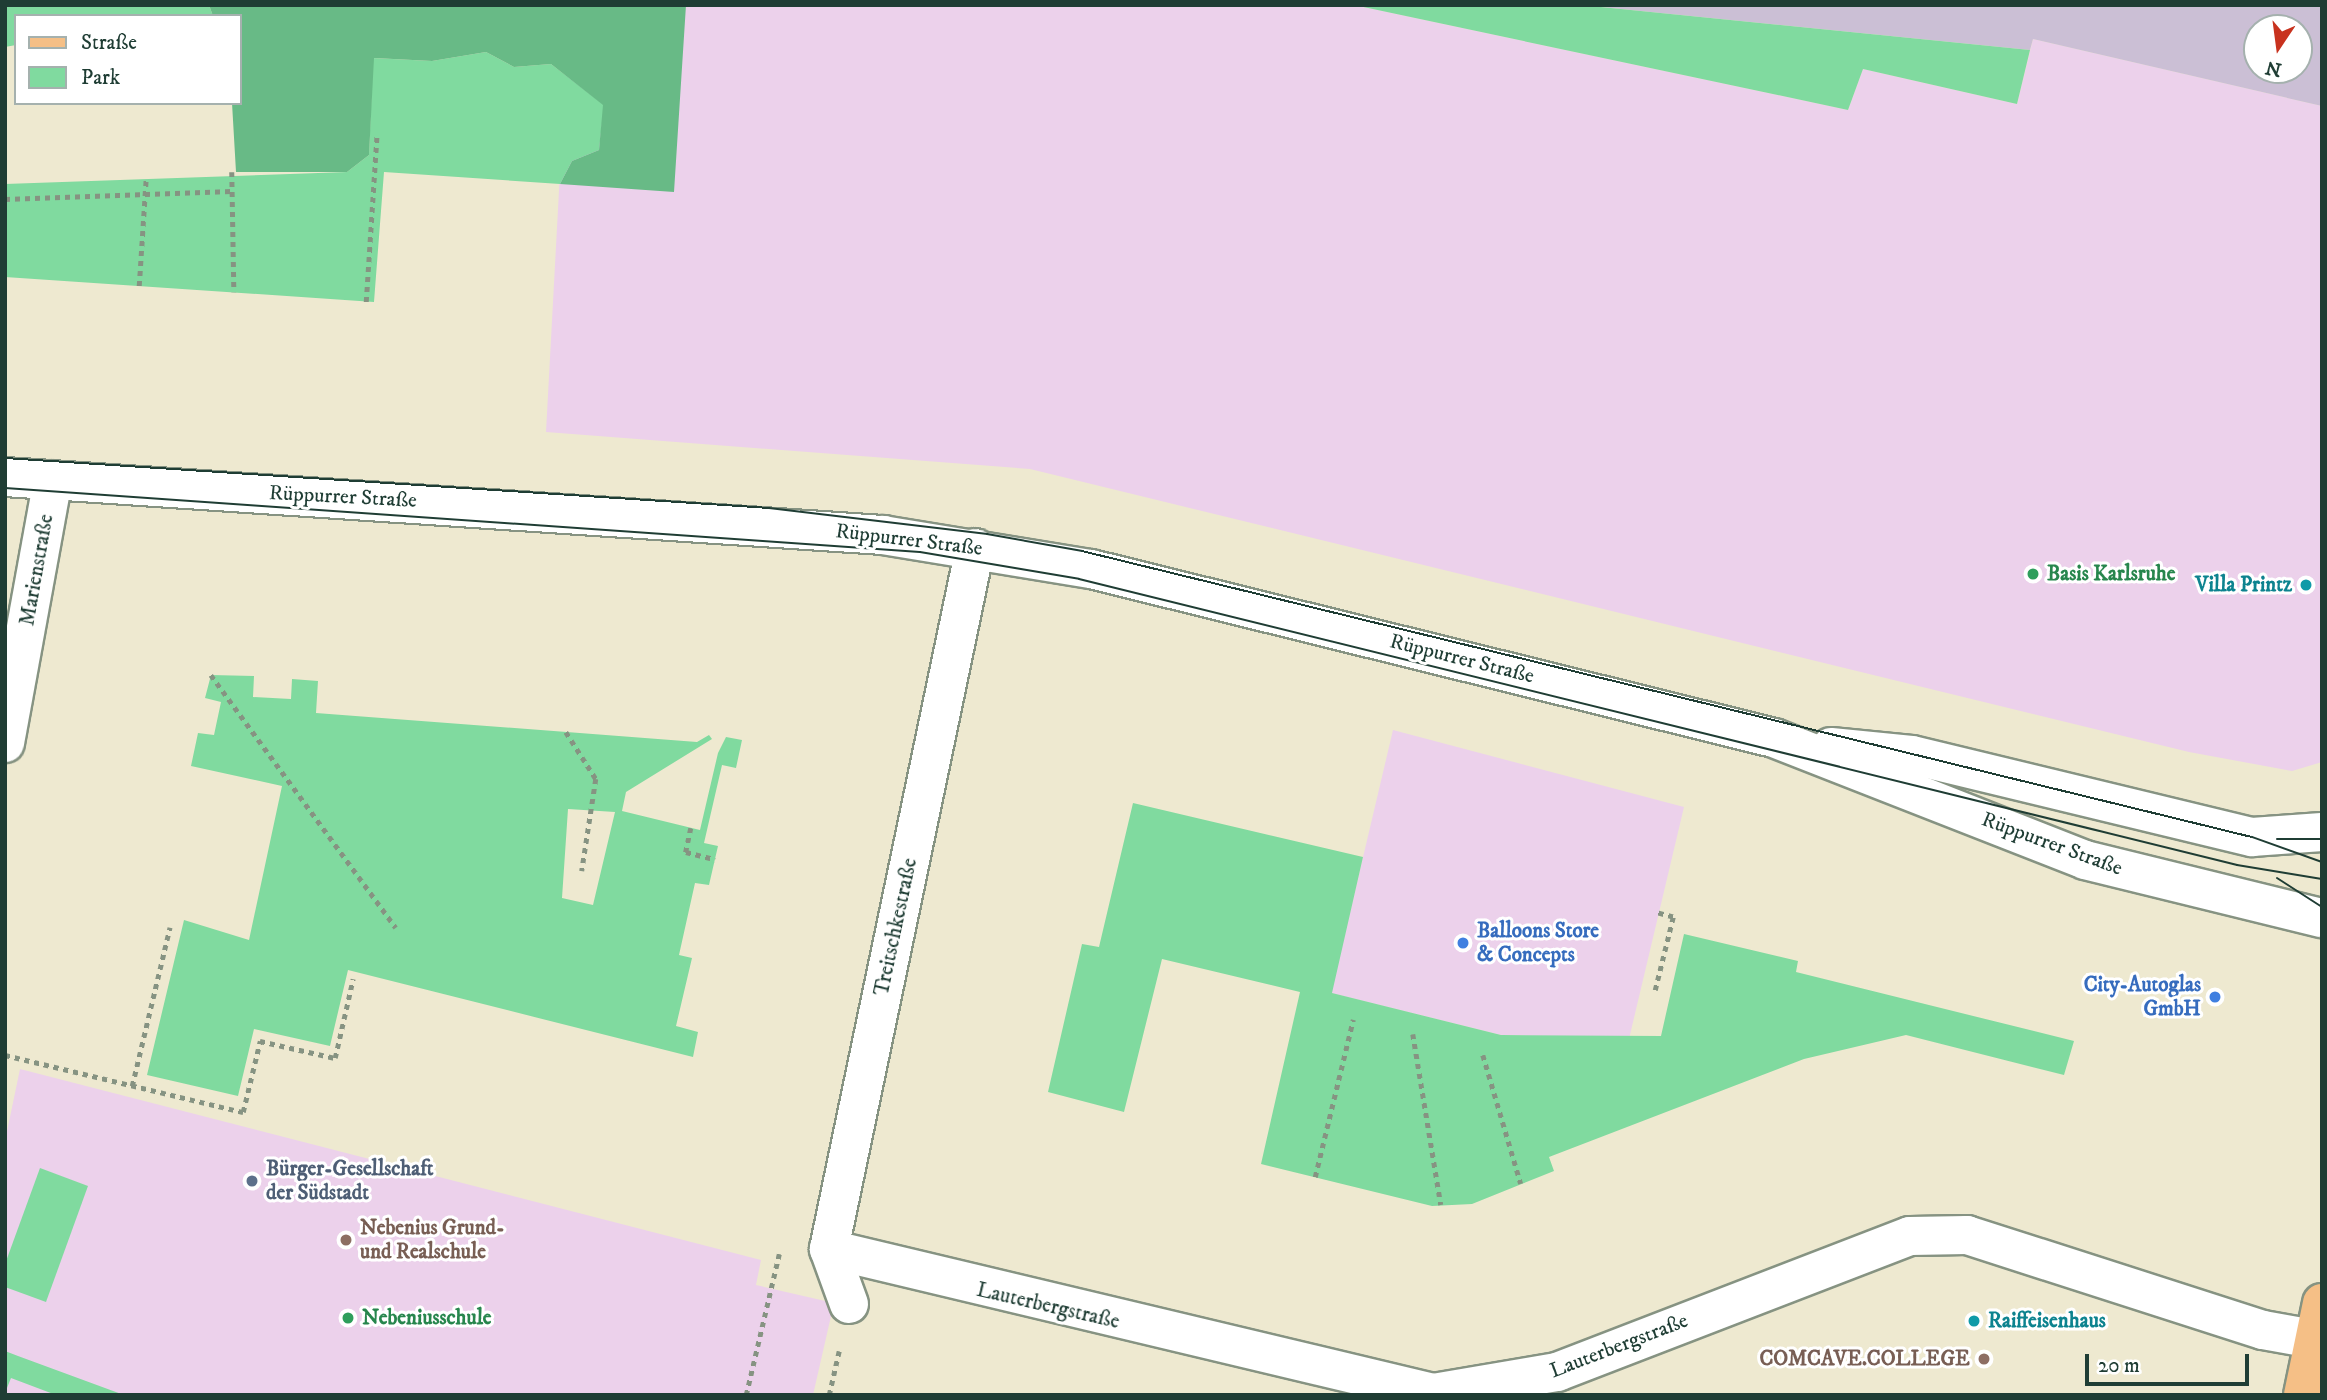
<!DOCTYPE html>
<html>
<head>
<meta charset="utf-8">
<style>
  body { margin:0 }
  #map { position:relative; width:2327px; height:1400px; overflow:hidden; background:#eee9d0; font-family:"IM FELL DW Pica",serif }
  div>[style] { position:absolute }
  .built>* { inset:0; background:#ecd1eb }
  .industrial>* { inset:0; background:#cbbfd5 }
  .green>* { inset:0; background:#80da9f }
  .forest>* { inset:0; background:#68ba86 }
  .path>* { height:4.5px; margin-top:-2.25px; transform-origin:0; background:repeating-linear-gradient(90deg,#869382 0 5px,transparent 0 10px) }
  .roads { filter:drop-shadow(2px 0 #869382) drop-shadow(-2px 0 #869382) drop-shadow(0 2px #869382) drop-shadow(0 -2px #869382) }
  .minor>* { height:38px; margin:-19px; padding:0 19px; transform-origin:19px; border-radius:19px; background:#fff }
  .major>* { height:38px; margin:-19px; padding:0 19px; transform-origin:19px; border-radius:19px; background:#f5bf86 }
  .tram>* { height:2px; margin:-1px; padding:0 1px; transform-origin:1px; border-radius:1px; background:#1f3d34 }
  .dots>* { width:19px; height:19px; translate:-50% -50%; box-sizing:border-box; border:4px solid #fff; border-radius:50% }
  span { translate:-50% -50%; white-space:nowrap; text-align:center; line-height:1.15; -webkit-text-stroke:6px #fff; paint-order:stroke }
  .street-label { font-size:21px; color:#1f3d34 }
  .leisure-label { font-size:21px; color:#27864d; font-weight:700 }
  .left { translate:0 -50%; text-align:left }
  .culture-label { font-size:21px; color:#0d838f; font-weight:700 }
  .right { translate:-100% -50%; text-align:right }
  .shop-label { font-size:21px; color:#366cbe; font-weight:700 }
  .service-label { font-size:21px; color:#4e5e75; font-weight:700 }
  .education-label { font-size:21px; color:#785e54; font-weight:700 }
  .frame { position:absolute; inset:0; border:7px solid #1f3d34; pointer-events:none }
  .legend { position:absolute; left:14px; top:14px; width:228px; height:91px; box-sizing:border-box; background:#fff; border:2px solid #a5b1ae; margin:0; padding:9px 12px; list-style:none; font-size:21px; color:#1f3d34 }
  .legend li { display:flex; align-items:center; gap:14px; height:35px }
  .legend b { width:35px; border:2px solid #a5b1ae }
  .north { position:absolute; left:2243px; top:14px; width:70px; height:70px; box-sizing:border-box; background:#fff; border:2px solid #a5b1ae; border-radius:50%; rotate:193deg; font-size:19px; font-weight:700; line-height:28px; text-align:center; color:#1f3d34 }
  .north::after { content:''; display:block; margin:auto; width:24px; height:32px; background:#c8321e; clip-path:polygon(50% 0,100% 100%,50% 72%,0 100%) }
  .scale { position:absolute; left:2085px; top:1354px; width:164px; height:32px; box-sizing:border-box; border:4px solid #1f3d34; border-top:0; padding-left:9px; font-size:21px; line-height:24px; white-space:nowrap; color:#1f3d34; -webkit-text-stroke:5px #fff; paint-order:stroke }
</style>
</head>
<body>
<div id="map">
  <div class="built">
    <div style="clip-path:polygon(569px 5px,1354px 5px,1848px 110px,1863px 69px,2017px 104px,2033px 39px,2322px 106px,2322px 762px,2292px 771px,2189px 752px,1030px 469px,546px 432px)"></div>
    <div style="clip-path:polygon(1393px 730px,1684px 807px,1629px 1039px,1501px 1035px,1331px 993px)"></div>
    <div style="clip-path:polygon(20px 1069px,761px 1260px,756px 1285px,834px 1303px,813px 1395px,5px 1395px,5px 1141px)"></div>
  </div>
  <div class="industrial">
    <div style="clip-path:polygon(evenodd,1581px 5px,2322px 5px,2322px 106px,2033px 39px,2030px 50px,1581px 5px,2257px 28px,2299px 28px,2299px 70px,2257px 70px,2257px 28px)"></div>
  </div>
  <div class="green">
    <div style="clip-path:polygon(209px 5px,213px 16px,16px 16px,16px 45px,5px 47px,5px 7px)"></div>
    <div style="clip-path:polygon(1354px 5px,1581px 5px,2030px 50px,2017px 104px,1863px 69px,1848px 110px)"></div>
    <div style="clip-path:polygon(486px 52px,514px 67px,551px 64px,604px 105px,599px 150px,572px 161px,560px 184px,384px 172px,374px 302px,5px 277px,5px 184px,347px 172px,369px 155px,373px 58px,432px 61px)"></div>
    <div style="clip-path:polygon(evenodd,211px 675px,254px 676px,253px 697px,291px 699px,292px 679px,318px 681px,316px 713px,697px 742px,709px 735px,712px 739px,626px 792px,622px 811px,700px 830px,718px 753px,726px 737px,742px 740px,736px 768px,722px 765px,704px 843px,718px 846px,709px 885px,695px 883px,679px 955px,692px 958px,676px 1026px,698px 1032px,693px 1057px,348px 970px,330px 1046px,254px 1029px,238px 1096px,147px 1075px,184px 920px,249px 940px,282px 786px,191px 766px,198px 733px,214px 735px,221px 702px,205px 698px,211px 675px,568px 809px,615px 812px,593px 905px,562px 898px,568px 809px)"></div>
    <div style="clip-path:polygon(1133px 803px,1363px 857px,1332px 993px,1501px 1035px,1661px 1036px,1684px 934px,1798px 961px,1796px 972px,2074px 1041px,2064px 1075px,1906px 1035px,1804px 1059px,1549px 1157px,1554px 1171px,1472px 1204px,1432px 1206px,1261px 1164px,1300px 992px,1162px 959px,1124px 1112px,1048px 1092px,1082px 944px,1099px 947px)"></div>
    <div style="clip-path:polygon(40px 1168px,88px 1186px,46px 1302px,5px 1287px,5px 1264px)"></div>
    <div style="clip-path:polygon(5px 1351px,18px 1356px,124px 1395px,56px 1395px,11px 1378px,5px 1393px)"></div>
  </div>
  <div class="forest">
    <div style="clip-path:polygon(209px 5px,686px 5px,674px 192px,560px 184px,572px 161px,599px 150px,603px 105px,551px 64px,514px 67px,486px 52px,432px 61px,374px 58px,369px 155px,347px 172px,236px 172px,232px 103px,240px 103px,240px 16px,213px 16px)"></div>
  </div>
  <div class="path">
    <div style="left:232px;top:172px;width:120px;rotate:89deg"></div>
    <div style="left:5px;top:199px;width:227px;rotate:-2deg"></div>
    <div style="left:139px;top:286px;width:109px;rotate:-86.3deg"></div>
    <div style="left:366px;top:302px;width:169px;rotate:-86.3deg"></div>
    <div style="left:211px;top:675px;width:313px;rotate:53.8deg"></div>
    <div style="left:566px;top:732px;width:56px;rotate:57.4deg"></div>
    <div style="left:596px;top:779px;width:93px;rotate:98.7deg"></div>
    <div style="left:691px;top:828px;width:25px;rotate:102deg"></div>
    <div style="left:686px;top:852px;width:30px;rotate:14deg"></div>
    <div style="left:1655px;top:990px;width:75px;rotate:-76.1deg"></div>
    <div style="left:1673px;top:917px;width:16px;rotate:-165deg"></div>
    <div style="left:1413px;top:1034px;width:173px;rotate:80.7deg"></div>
    <div style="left:5px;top:1055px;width:245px;rotate:13.5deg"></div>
    <div style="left:243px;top:1112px;width:73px;rotate:-76.5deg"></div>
    <div style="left:260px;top:1041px;width:77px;rotate:12.8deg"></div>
    <div style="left:335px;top:1058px;width:81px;rotate:-77.2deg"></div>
    <div style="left:1483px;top:1055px;width:134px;rotate:73.6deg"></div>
    <div style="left:132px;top:1086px;width:163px;rotate:-76.6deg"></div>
    <div style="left:1315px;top:1177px;width:162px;rotate:-76.4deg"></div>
    <div style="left:746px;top:1395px;width:145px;rotate:-76.8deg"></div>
    <div style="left:829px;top:1395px;width:45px;rotate:-77.2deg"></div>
  </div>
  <div class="roads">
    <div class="minor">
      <div style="left:5px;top:477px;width:880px;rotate:3.78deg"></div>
      <div style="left:883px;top:535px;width:211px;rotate:9.3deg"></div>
      <div style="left:1091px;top:569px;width:704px;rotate:13.9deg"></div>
      <div style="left:1774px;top:738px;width:334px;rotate:21.4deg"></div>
      <div style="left:2085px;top:860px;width:244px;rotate:13.8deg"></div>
      <div style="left:5px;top:743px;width:267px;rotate:-79.7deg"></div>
      <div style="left:1831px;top:747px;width:81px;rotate:5.6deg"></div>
      <div style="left:1912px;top:755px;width:350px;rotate:13.6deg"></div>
      <div style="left:2252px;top:837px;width:70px;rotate:-4.1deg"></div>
      <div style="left:829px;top:1249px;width:621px;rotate:13.41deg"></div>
      <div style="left:1433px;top:1393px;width:126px;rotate:-9.6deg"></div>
      <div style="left:1557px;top:1372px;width:378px;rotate:-21.1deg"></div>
      <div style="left:1910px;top:1236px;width:57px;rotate:-1deg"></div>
      <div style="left:1967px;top:1235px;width:311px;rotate:17.8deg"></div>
      <div style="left:2263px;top:1330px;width:51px;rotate:10.2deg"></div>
      <div style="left:849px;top:1304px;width:59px;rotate:-110deg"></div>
      <div style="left:829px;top:1249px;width:716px;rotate:-78.23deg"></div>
    </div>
    <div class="major">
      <div style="left:2303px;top:1395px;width:94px;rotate:-78.3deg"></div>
    </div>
  </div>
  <div class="tram">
    <div style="left:5px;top:458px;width:766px;rotate:3.74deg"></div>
    <div style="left:769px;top:508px;width:220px;rotate:6.8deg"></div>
    <div style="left:987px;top:534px;width:97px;rotate:10.1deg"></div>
    <div style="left:1082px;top:551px;width:1204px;rotate:13.74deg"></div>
    <div style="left:2252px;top:837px;width:74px;rotate:19.7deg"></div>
    <div style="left:5px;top:488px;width:917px;rotate:4deg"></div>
    <div style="left:920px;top:552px;width:161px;rotate:9.6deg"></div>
    <div style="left:1079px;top:579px;width:1193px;rotate:13.87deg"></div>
    <div style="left:2237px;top:865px;width:86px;rotate:9.4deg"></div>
    <div style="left:2277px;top:839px;width:45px"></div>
    <div style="left:2277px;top:878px;width:54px;rotate:32.8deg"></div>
  </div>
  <div class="dots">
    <div style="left:2033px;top:574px;background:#2e9e5b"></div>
    <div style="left:2306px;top:585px;background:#0f9aa8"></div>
    <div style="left:1463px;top:943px;background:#3f7fe0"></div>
    <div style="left:2215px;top:997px;background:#3f7fe0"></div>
    <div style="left:252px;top:1181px;background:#5c6f8a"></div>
    <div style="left:346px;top:1240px;background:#8d6e63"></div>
    <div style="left:348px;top:1318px;background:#2e9e5b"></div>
    <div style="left:1974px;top:1321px;background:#0f9aa8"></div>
    <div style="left:1984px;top:1359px;background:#8d6e63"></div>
  </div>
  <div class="street-label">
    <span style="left:343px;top:497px;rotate:3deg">Rüppurrer Straße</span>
    <span style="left:909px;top:540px;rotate:7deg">Rüppurrer Straße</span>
    <span style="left:37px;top:570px;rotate:-80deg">Marienstraße</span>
    <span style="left:1462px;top:659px;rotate:14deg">Rüppurrer Straße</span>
    <span style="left:2052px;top:844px;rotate:20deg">Rüppurrer Straße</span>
    <span style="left:896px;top:927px;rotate:-78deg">Treitschkestraße</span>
    <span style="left:1048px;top:1306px;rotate:13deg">Lauterbergstraße</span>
    <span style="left:1619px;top:1346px;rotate:-21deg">Lauterbergstraße</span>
  </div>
  <div class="leisure-label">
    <span class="left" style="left:2047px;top:574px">Basis Karlsruhe</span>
    <span class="left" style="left:362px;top:1318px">Nebeniusschule</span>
  </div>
  <div class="culture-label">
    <span class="right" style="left:2292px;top:585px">Villa Printz</span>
    <span class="left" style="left:1988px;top:1321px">Raiffeisenhaus</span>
  </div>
  <div class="shop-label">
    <span class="left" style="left:1477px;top:943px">Balloons Store<br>&amp; Concepts</span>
    <span class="right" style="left:2201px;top:997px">City-Autoglas<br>GmbH</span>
  </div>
  <div class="service-label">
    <span class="left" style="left:266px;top:1181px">Bürger-Gesellschaft<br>der Südstadt</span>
  </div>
  <div class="education-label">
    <span class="left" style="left:360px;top:1240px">Nebenius Grund-<br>und Realschule</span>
    <span class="right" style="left:1970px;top:1359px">COMCAVE.COLLEGE</span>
  </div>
  <div class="frame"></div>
  <ul class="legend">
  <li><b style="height:9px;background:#f5bf86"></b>Straße</li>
  <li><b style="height:19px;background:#80da9f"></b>Park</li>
  </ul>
  <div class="north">N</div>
  <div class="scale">20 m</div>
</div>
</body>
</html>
